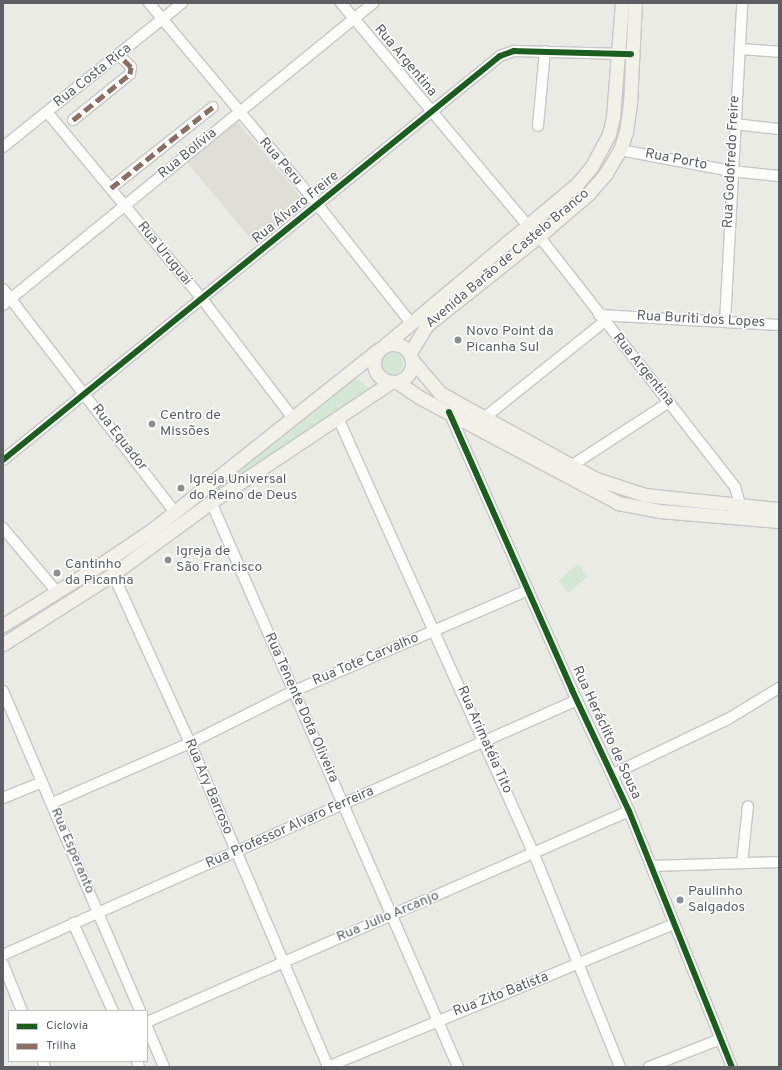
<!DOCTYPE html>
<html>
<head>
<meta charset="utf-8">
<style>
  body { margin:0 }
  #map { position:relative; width:782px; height:1070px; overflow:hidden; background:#ebebe6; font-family:Overpass,sans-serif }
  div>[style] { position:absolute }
  .education>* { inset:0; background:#deddd6; transform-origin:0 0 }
  .green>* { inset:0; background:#d4e7d4; transform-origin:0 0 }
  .round { border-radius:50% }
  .roads { filter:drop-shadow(1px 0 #c7c7c7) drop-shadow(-1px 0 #c7c7c7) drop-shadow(0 1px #c7c7c7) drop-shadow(0 -1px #c7c7c7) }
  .minor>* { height:10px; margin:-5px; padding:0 5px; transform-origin:5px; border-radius:5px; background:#fcfcfb }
  .major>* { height:13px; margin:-6.5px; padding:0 6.5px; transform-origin:6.5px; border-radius:6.5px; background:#f1f1e8 }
  .major>.ring { margin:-6.5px; padding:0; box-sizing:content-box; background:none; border:13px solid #f1f1e8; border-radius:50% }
  .quiet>* { height:5px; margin-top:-2.5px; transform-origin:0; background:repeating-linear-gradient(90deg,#8d6e63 0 10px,transparent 0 15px) }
  .cycleway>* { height:6px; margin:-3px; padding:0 3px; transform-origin:3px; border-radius:3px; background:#1b5e20 }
  .dots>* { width:11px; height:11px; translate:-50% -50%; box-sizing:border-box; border:2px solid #fff; border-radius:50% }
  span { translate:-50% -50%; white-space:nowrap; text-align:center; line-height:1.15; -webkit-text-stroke:3px #fff; paint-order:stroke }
  .street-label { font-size:14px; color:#5c5e63 }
  .poi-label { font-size:14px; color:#5c5e63 }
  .left { translate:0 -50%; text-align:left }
  .frame { position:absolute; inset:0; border:4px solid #5c5e63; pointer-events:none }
  .legend { position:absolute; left:8px; top:1010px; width:140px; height:52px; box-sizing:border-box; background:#fff; border:1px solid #bebfc1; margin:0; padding:5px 7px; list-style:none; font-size:12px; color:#5c5e63 }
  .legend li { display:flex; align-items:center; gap:8px; height:20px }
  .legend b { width:20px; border:1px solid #bebfc1 }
</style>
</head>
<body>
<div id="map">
  <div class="education">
    <div style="left:237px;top:121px;width:107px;height:65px;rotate:50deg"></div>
  </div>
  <div class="green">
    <div class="round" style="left:379px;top:351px;width:24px;height:24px"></div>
    <div style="clip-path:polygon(354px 372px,357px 379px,371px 389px,208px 497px,195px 501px)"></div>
    <div style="left:578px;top:564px;width:16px;height:26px;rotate:50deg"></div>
  </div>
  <div class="roads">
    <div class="minor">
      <div style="left:149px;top:3px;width:263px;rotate:50.1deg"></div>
      <div style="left:318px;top:205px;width:149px;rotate:51.8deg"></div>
      <div style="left:341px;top:3px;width:291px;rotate:50deg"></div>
      <div style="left:740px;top:49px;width:39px;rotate:4deg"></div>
      <div style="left:47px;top:112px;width:244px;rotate:50.3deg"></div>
      <div style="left:203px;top:300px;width:147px;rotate:52.7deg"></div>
      <div style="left:73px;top:120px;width:73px;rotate:-38.9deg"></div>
      <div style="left:130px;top:74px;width:7px;rotate:-82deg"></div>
      <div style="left:131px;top:67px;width:16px;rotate:-135deg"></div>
      <div style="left:734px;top:124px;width:45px;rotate:6.3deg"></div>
      <div style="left:538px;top:126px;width:75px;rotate:-84.7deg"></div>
      <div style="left:3px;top:147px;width:230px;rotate:-38.8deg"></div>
      <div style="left:620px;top:150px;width:113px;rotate:10.7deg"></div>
      <div style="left:731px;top:171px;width:48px;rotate:5.9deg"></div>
      <div style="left:111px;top:188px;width:130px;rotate:-38.5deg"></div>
      <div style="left:539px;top:236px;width:318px;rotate:52deg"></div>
      <div style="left:735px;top:487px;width:26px;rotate:74deg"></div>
      <div style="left:3px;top:289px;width:282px;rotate:52.4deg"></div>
      <div style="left:3px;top:305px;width:478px;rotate:-39.2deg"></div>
      <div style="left:599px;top:315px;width:180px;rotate:3.2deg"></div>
      <div style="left:725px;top:322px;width:319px;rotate:-86.9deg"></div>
      <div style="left:449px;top:412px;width:304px;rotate:66.1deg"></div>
      <div style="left:572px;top:690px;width:134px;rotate:64.8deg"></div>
      <div style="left:629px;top:811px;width:276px;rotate:68.1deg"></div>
      <div style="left:338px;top:418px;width:478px;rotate:65.8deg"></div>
      <div style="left:534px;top:854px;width:230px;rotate:68deg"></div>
      <div style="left:484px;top:418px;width:154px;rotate:-38.7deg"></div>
      <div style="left:3px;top:460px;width:640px;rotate:-39.11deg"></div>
      <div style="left:500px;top:56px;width:15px;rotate:-20deg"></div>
      <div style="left:514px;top:51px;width:110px;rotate:1.6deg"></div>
      <div style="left:571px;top:466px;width:117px;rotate:-33.1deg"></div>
      <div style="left:211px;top:502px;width:617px;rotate:66.39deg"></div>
      <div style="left:3px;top:528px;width:82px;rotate:49.9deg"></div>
      <div style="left:113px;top:574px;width:186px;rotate:65.5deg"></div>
      <div style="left:190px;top:743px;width:352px;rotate:66.9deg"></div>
      <div style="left:3px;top:691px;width:348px;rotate:66.8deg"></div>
      <div style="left:613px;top:774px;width:127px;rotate:-25.6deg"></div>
      <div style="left:728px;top:719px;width:60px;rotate:-31.3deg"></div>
      <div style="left:3px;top:798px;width:42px;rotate:-22.3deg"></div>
      <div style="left:52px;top:803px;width:150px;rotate:-23.5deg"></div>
      <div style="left:190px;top:743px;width:116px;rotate:-26.6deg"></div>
      <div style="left:294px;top:691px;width:255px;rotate:-23.3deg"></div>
      <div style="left:742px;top:863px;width:57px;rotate:-84deg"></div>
      <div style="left:651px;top:866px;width:128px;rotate:-1.8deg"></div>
      <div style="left:73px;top:923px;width:97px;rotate:65.6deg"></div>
      <div style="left:3px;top:955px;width:628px;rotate:-23.95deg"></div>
      <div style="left:3px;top:964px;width:51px;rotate:68deg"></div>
      <div style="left:147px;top:1022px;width:526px;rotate:-23.64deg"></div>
      <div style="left:147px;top:1027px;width:43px;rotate:67deg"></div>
      <div style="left:43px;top:1061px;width:6px;rotate:72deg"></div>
      <div style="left:137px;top:1061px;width:6px;rotate:72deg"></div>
      <div style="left:327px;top:1067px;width:375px;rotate:-22.4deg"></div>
      <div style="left:649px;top:1067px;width:77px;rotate:-21.3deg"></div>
    </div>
    <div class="major">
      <div class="ring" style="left:374px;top:344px;width:25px;height:25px"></div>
      <div style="left:385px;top:345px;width:251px;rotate:-40deg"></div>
      <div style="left:577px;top:184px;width:23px;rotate:-50deg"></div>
      <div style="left:592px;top:166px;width:36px;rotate:-62deg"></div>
      <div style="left:609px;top:134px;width:17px;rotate:-77deg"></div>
      <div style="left:613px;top:117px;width:114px;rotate:-85.5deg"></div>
      <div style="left:410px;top:353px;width:33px;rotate:-59deg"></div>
      <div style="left:427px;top:325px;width:143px;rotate:-38.5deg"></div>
      <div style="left:539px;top:236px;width:65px;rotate:-40.6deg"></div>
      <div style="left:588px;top:194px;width:28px;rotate:-49deg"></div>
      <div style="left:606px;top:173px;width:27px;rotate:-59deg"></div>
      <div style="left:620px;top:150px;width:19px;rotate:-72deg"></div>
      <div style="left:626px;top:132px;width:28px;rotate:-82deg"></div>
      <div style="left:630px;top:104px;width:101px;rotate:-87.2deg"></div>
      <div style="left:412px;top:360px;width:43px;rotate:49.7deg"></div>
      <div style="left:440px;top:393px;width:178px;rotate:28.9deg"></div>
      <div style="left:596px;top:479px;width:52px;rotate:18.1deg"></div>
      <div style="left:645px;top:495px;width:135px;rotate:6deg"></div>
      <div style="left:397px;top:382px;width:27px;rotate:34deg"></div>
      <div style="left:419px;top:397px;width:225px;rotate:28deg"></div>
      <div style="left:618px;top:503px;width:43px;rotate:10.8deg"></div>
      <div style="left:660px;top:511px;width:119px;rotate:4.8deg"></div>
      <div style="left:3px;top:625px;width:118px;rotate:-31.8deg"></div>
      <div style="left:103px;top:563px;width:60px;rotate:-34.2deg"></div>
      <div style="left:153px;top:529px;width:288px;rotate:-38.5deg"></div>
      <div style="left:3px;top:644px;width:130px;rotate:-32.5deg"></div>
      <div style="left:113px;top:574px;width:122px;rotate:-36.3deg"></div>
      <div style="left:211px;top:502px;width:216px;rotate:-33.7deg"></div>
    </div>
  </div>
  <div class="quiet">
    <div style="left:73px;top:120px;width:73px;rotate:-38.9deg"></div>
    <div style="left:130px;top:74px;width:7px;rotate:-82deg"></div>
    <div style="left:131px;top:67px;width:16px;rotate:-135deg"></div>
    <div style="left:111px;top:188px;width:130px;rotate:-38.5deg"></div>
  </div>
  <div class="cycleway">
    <div style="left:449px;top:412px;width:304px;rotate:66.1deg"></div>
    <div style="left:572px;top:690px;width:134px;rotate:64.8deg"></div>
    <div style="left:629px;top:811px;width:276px;rotate:68.1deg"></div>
    <div style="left:3px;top:460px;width:640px;rotate:-39.11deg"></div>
    <div style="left:500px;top:56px;width:15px;rotate:-20deg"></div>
    <div style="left:514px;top:51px;width:117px;rotate:1.5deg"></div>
  </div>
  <div class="dots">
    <div style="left:458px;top:340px;background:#8e8f91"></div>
    <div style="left:152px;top:424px;background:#8e8f91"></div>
    <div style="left:181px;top:488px;background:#8e8f91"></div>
    <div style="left:168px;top:560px;background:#8e8f91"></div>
    <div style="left:57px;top:573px;background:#8e8f91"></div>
    <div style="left:680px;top:900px;background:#8e8f91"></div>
  </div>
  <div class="street-label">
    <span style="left:405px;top:61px;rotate:50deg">Rua Argentina</span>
    <span style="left:93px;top:76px;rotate:-38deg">Rua Costa Rica</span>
    <span style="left:188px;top:154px;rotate:-39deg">Rua Bolívia</span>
    <span style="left:676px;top:160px;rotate:11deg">Rua Porto</span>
    <span style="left:280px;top:162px;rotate:49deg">Rua Peru</span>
    <span style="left:732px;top:162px;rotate:-87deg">Rua Godofredo Freire</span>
    <span style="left:296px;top:208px;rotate:-39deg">Rua Álvaro Freire</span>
    <span style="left:164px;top:254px;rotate:51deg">Rua Uruguai</span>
    <span style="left:508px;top:259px;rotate:-40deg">Avenida Barão de Castelo Branco</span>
    <span style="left:701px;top:320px;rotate:3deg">Rua Buriti dos Lopes</span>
    <span style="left:643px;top:370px;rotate:51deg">Rua Argentina</span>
    <span style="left:119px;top:438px;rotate:52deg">Rua Equador</span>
    <span style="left:366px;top:660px;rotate:-23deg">Rua Tote Carvalho</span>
    <span style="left:301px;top:708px;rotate:66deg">Rua Tenente Dota Oliveira</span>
    <span style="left:606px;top:733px;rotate:65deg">Rua Heráclito de Sousa</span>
    <span style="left:484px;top:740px;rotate:66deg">Rua Arimatéia Tito</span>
    <span style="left:208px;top:787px;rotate:67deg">Rua Ary Barroso</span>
    <span style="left:290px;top:828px;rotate:-24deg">Rua Professor Alvaro Ferreira</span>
    <span style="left:72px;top:851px;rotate:67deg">Rua Esperanto</span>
    <span style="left:388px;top:917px;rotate:-23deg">Rua Julio Arcanjo</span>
    <span style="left:501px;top:995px;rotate:-21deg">Rua Zito Batista</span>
  </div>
  <div class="poi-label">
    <span class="left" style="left:466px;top:340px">Novo Point da<br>Picanha Sul</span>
    <span class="left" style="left:160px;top:424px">Centro de<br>Missões</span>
    <span class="left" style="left:189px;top:488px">Igreja Universal<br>do Reino de Deus</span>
    <span class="left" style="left:176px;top:560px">Igreja de<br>São Francisco</span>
    <span class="left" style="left:65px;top:573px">Cantinho<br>da Picanha</span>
    <span class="left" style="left:688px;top:900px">Paulinho<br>Salgados</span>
  </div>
  <div class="frame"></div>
  <ul class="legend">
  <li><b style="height:5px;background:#1b5e20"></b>Ciclovia</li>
  <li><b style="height:5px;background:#8d6e63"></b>Trilha</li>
  </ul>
</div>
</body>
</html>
